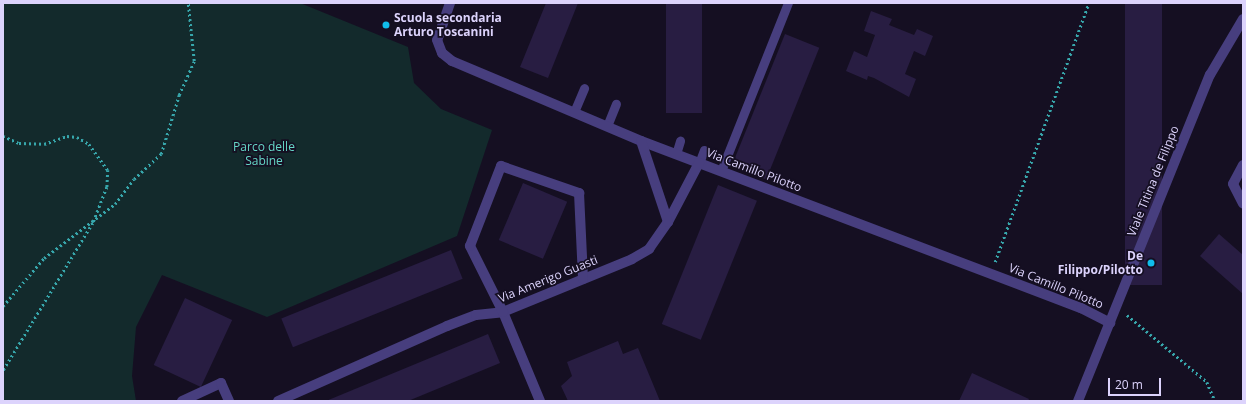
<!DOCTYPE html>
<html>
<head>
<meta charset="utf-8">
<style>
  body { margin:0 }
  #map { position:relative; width:1246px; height:404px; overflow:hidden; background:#150f22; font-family:"Open Sans",sans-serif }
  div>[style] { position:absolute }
  .green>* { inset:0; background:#132a2c }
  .building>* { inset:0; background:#281d42; transform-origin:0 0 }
  .path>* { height:2.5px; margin-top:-1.25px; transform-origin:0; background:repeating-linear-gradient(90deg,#37a7ac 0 2px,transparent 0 5px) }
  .service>* { height:9px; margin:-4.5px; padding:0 4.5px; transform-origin:4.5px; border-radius:4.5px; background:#473e7e }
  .minor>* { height:10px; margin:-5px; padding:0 5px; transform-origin:5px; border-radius:5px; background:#473e7e }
  .tertiary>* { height:10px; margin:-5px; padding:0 5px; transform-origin:5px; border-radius:5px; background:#473e7e }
  .dots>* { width:11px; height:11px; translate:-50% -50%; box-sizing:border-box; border:2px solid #150f22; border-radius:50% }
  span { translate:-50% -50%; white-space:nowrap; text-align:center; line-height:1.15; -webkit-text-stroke:3.5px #150f22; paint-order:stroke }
  .poi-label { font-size:12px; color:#dcd3fc; font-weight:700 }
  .left { translate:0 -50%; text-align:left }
  .right { translate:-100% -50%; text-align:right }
  .park-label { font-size:12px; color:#65d7c7 }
  .street-label { font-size:12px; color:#dcd3fc }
  .frame { position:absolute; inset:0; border:4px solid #dcd3fc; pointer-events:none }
  .scale { position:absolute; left:1108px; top:378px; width:53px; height:18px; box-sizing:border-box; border:2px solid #dcd3fc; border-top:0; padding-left:5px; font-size:12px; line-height:14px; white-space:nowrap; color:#dcd3fc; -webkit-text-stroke:3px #150f22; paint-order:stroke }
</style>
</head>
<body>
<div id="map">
  <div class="green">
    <div style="clip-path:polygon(3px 3px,300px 3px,408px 47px,414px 83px,441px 109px,492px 130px,457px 236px,267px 317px,162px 275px,136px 327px,132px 376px,136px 401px,3px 401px)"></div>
  </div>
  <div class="building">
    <div style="clip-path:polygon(546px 3px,578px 3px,548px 78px,520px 67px)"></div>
    <div style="left:666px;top:3px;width:36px;height:110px"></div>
    <div style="left:1125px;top:3px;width:37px;height:282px"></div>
    <div style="clip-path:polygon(871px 11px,892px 19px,889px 25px,914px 35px,917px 29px,933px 36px,925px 56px,914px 51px,905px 74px,916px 79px,909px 97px,874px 78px,868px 76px,867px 80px,846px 71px,854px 51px,867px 57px,875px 35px,864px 31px)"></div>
    <div style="left:785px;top:34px;width:37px;height:142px;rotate:22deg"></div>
    <div style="left:523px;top:183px;width:48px;height:62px;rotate:23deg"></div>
    <div style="left:718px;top:185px;width:42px;height:150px;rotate:22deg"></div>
    <div style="clip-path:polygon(1219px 234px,1243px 255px,1243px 294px,1200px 256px)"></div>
    <div style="left:451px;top:250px;width:31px;height:183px;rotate:68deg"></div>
    <div style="left:185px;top:298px;width:52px;height:74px;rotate:25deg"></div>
    <div style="clip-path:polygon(488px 334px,500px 363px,408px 401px,326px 401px)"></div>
    <div style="clip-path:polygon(618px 341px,623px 354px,638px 348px,660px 401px,568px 401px,561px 386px,572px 376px,567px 362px)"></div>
    <div style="clip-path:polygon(972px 373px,1029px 399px,1028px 401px,959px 401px)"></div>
  </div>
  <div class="path">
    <div style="left:3px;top:136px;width:17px;rotate:24deg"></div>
    <div style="left:19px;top:143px;width:25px;rotate:2deg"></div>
    <div style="left:44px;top:144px;width:24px;rotate:-19deg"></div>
    <div style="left:67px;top:136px;width:10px;rotate:6deg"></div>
    <div style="left:77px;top:137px;width:14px;rotate:30deg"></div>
    <div style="left:89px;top:144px;width:32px;rotate:54deg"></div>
    <div style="left:108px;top:170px;width:17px;rotate:93deg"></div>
    <div style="left:107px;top:187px;width:39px;rotate:111deg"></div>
    <div style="left:93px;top:223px;width:173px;rotate:121.3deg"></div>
    <div style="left:995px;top:262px;width:276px;rotate:-70.1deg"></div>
    <div style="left:3px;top:306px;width:63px;rotate:-49.5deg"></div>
    <div style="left:44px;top:258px;width:89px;rotate:-37.3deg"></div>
    <div style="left:115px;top:204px;width:31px;rotate:-53deg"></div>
    <div style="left:134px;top:179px;width:37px;rotate:-43deg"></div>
    <div style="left:161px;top:154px;width:62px;rotate:-73deg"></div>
    <div style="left:179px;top:95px;width:37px;rotate:-66deg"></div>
    <div style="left:194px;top:61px;width:58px;rotate:-95.9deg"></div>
    <div style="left:1127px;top:315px;width:104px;rotate:39.9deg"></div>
    <div style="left:1207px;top:382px;width:21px;rotate:67deg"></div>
  </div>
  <div class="service">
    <div style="left:574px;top:112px;width:26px;rotate:-67deg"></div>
    <div style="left:607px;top:126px;width:24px;rotate:-68deg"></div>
    <div style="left:676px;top:154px;width:14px;rotate:-73deg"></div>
    <div style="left:699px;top:163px;width:14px;rotate:-69deg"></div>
    <div style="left:721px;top:171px;width:181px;rotate:-68.3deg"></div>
  </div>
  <div class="minor">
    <div style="left:450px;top:3px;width:39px;rotate:109deg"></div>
    <div style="left:437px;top:40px;width:14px;rotate:69deg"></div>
    <div style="left:442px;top:53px;width:13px;rotate:39deg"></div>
    <div style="left:452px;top:61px;width:205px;rotate:22.9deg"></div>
    <div style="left:641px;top:141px;width:471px;rotate:20.8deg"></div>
    <div style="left:1081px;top:308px;width:33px;rotate:27deg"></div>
    <div style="left:1243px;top:165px;width:21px;rotate:118deg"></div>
    <div style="left:1233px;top:184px;width:22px;rotate:63deg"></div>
    <div style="left:668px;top:222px;width:67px;rotate:-62.3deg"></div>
    <div style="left:182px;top:401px;width:43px;rotate:-24.8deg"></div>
    <div style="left:221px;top:383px;width:20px;rotate:66deg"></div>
    <div style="left:278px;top:401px;width:185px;rotate:-23.9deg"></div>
    <div style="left:447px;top:326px;width:31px;rotate:-21deg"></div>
    <div style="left:476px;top:315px;width:27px;rotate:-6deg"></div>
    <div style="left:503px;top:312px;width:139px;rotate:-22.3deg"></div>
    <div style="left:632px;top:259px;width:20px;rotate:-30deg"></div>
    <div style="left:649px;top:249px;width:33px;rotate:-55deg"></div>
    <div style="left:668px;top:222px;width:85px;rotate:-108.4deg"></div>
    <div style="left:540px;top:401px;width:96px;rotate:-112.6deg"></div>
    <div style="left:503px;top:312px;width:74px;rotate:-116.6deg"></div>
    <div style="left:470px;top:246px;width:86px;rotate:-68.8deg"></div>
    <div style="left:501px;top:166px;width:83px;rotate:19.1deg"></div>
    <div style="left:579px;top:193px;width:86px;rotate:87.3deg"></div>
  </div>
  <div class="tertiary">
    <div style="left:1078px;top:401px;width:352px;rotate:-68deg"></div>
    <div style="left:1210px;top:75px;width:65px;rotate:-59.5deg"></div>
  </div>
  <div class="dots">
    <div style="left:386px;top:25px;background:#10bdeb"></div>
    <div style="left:1151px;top:263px;background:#10bdeb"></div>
  </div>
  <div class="poi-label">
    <span class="left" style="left:394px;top:25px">Scuola secondaria<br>Arturo Toscanini</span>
    <span class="right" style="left:1143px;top:263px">De<br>Filippo/Pilotto</span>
  </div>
  <div class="park-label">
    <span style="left:264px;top:154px">Parco delle<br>Sabine</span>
  </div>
  <div class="street-label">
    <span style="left:754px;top:170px;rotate:21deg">Via Camillo Pilotto</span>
    <span style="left:1153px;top:181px;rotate:-68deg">Viale Titina de Filippo</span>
    <span style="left:548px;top:279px;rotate:-22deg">Via Amerigo Guasti</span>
    <span style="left:1056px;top:286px;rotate:22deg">Via Camillo Pilotto</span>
  </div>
  <div class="frame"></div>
  <div class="scale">20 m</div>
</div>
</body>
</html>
